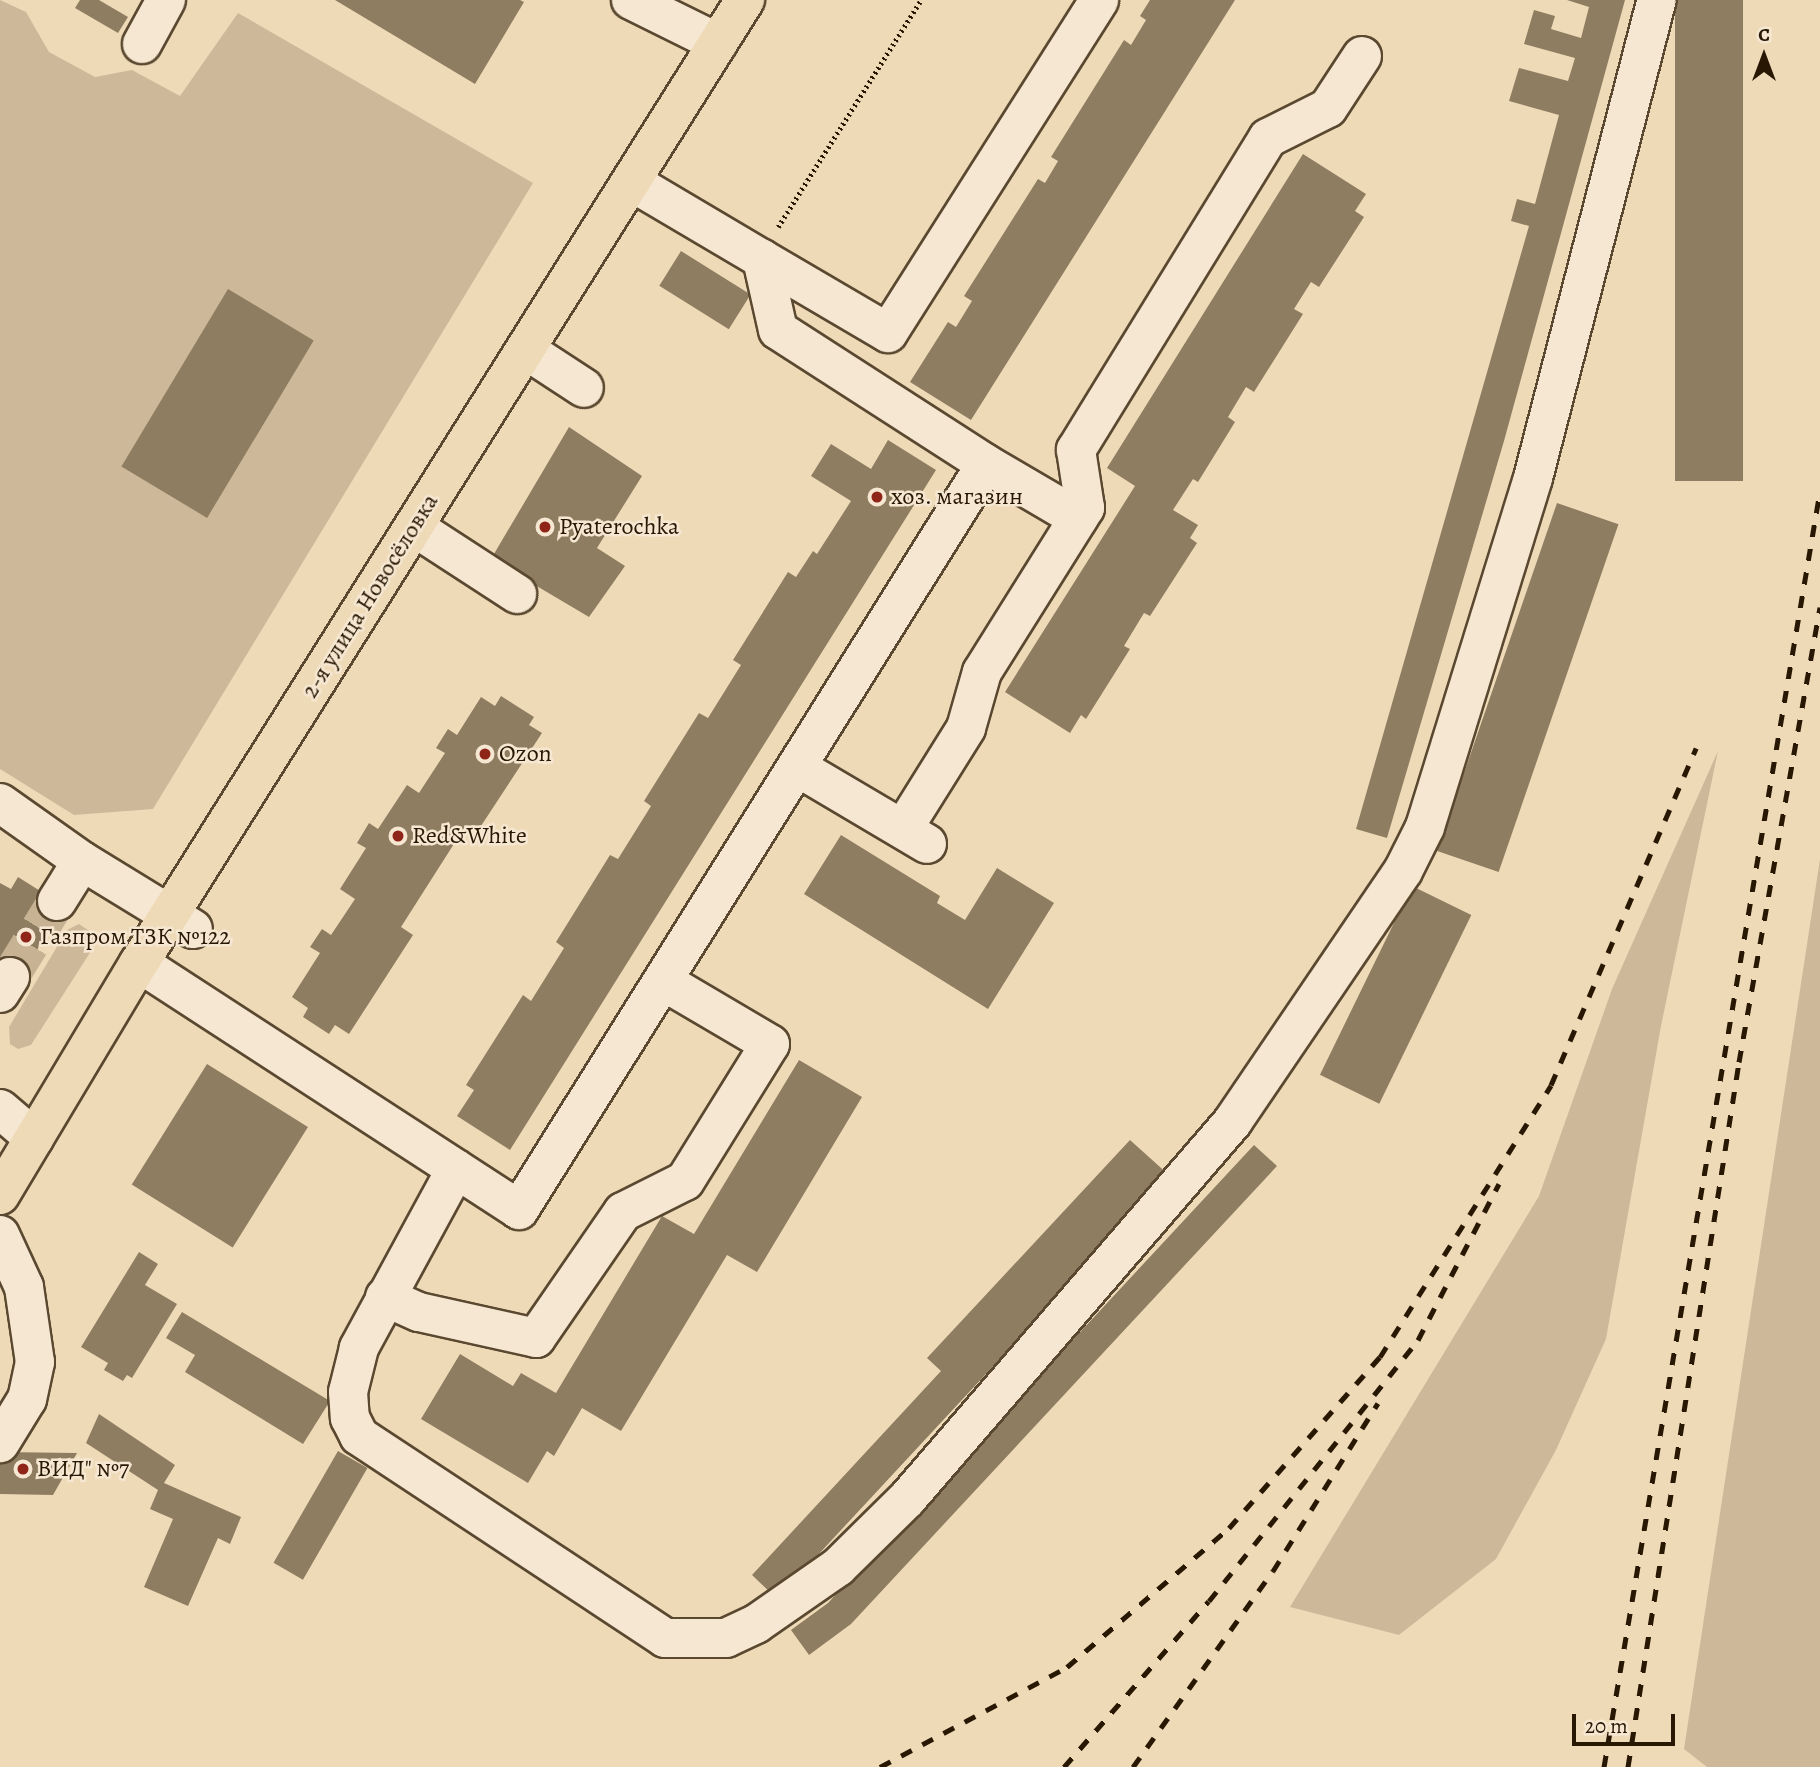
<!DOCTYPE html>
<html>
<head>
<meta charset="utf-8">
<style>
  body { margin:0 }
  #map { position:relative; width:1820px; height:1767px; overflow:hidden; background:#efdab8; font-family:Alegreya,serif }
  div>[style] { position:absolute }
  .green>* { inset:0; background:#cdb999 }
  .building>* { inset:0; background:#8f7d61; transform-origin:0 0 }
  .minor-tunnel>* { height:38px; margin-top:-19px; transform-origin:0; background:repeating-linear-gradient(90deg,#c7b394 0 38px,transparent 0 57px) }
  .path>* { height:4.5px; margin-top:-2.25px; transform-origin:0; background:repeating-linear-gradient(90deg,#281803 0 2px,transparent 0 5.5px) }
  .roads { filter:drop-shadow(2px 0 #5a4830) drop-shadow(-2px 0 #5a4830) drop-shadow(0 2px #5a4830) drop-shadow(0 -2px #5a4830) }
  .minor>* { height:38px; margin:-19px; padding:0 19px; transform-origin:19px; border-radius:19px; background:#f5e7d1 }
  .major>* { height:38px; margin:-19px; padding:0 19px; transform-origin:19px; border-radius:19px; background:#efdab8 }
  .rail>* { height:5px; margin-top:-2.5px; transform-origin:0; background:repeating-linear-gradient(90deg,#281803 0 12px,transparent 0 24px) }
  .dots>* { width:19px; height:19px; translate:-50% -50%; box-sizing:border-box; border:4px solid #f5e7d1; border-radius:50% }
  span { translate:-50% -50%; white-space:nowrap; text-align:center; line-height:1.15; -webkit-text-stroke:5px #f5e7d1; paint-order:stroke }
  .poi-label { font-size:24px; color:#281803 }
  .left { translate:0 -50%; text-align:left }
  .street-label { font-size:24px; color:#281803 }
  .north { position:absolute; left:1729px; top:21px; width:70px; height:70px; -webkit-text-stroke:5px #f5e7d1; paint-order:stroke; rotate:0deg; font-size:19px; font-weight:700; line-height:28px; text-align:center; color:#281803 }
  .north::after { content:''; display:block; margin:auto; width:24px; height:32px; background:#281803; clip-path:polygon(50% 0,100% 100%,50% 72%,0 100%) }
  .scale { position:absolute; left:1572px; top:1714px; width:103px; height:32px; box-sizing:border-box; border:4px solid #281803; border-top:0; padding-left:9px; font-size:21px; line-height:24px; white-space:nowrap; color:#281803; -webkit-text-stroke:5px #f5e7d1; paint-order:stroke }
</style>
</head>
<body>
<div id="map">
  <div class="green">
    <div style="clip-path:polygon(0 0,26px 12px,49px 52px,95px 77px,132px 70px,180px 96px,238px 13px,533px 183px,153px 809px,74px 815px,0 769px)"></div>
    <div style="clip-path:polygon(1718px 751px,1661px 1026px,1606px 1339px,1556px 1450px,1496px 1559px,1399px 1635px,1290px 1607px,1539px 1196px,1612px 989px)"></div>
    <div style="clip-path:polygon(1820px 859px,1820px 1767px,1707px 1767px,1684px 1749px)"></div>
    <div style="clip-path:polygon(79px 924px,94px 934px,93px 948px,31px 1045px,18px 1049px,10px 1044px,9px 1027px,67px 930px)"></div>
  </div>
  <div class="building">
    <div style="clip-path:polygon(80px 0,99px 0,128px 17px,118px 33px,75px 8px)"></div>
    <div style="clip-path:polygon(335px 0,520px 0,524px 2px,475px 84px)"></div>
    <div style="clip-path:polygon(1150px 0,1235px 0,971px 420px,910px 382px,948px 322px,956px 327px,972px 301px,964px 296px,1038px 179px,1045px 183px,1058px 161px,1051px 157px,1124px 40px,1131px 45px,1146px 20px,1140px 16px)"></div>
    <div style="clip-path:polygon(1567px 0,1625px 0,1504px 441px,1387px 838px,1356px 829px,1529px 226px,1511px 221px,1517px 199px,1535px 204px,1559px 115px,1509px 101px,1519px 68px,1568px 81px,1575px 58px,1524px 44px,1534px 10px,1555px 16px,1551px 29px,1581px 38px,1589px 7px)"></div>
    <div style="left:1675px;top:0;width:68px;height:481px"></div>
    <div style="clip-path:polygon(1303px 154px,1366px 194px,1355px 211px,1364px 217px,1319px 287px,1311px 282px,1294px 309px,1303px 314px,1254px 392px,1246px 387px,1228px 417px,1235px 422px,1198px 482px,1193px 479px,1173px 510px,1198px 525px,1190px 538px,1197px 543px,1150px 616px,1144px 613px,1124px 646px,1130px 649px,1086px 719px,1081px 715px,1070px 733px,1005px 692px,1135px 486px,1107px 468px)"></div>
    <div style="left:681px;top:251px;width:82px;height:41px;rotate:32deg"></div>
    <div style="left:228px;top:289px;width:100px;height:207px;rotate:31deg"></div>
    <div style="clip-path:polygon(569px 427px,642px 476px,597px 548px,625px 566px,589px 617px,491px 559px)"></div>
    <div style="clip-path:polygon(888px 440px,936px 470px,510px 1150px,457px 1116px,474px 1090px,466px 1085px,523px 995px,531px 1001px,564px 948px,556px 942px,610px 855px,618px 859px,651px 806px,644px 801px,699px 713px,708px 718px,741px 665px,733px 660px,788px 572px,796px 577px,813px 551px,817px 554px,851px 501px,811px 476px,831px 444px,871px 469px)"></div>
    <div style="left:1557px;top:503px;width:65px;height:368px;rotate:19deg"></div>
    <div style="clip-path:polygon(501px 696px,534px 717px,529px 725px,542px 733px,477px 832px,466px 825px,401px 927px,413px 935px,349px 1034px,335px 1025px,329px 1034px,303px 1017px,308px 1008px,292px 997px,320px 953px,310px 947px,322px 929px,331px 935px,355px 899px,340px 889px,366px 848px,357px 843px,369px 823px,378px 829px,407px 785px,419px 793px,445px 753px,436px 748px,448px 729px,457px 735px,481px 697px,495px 706px)"></div>
    <div style="clip-path:polygon(841px 835px,940px 896px,937px 903px,965px 920px,997px 868px,1054px 903px,988px 1009px,804px 894px)"></div>
    <div style="clip-path:polygon(18px 877px,64px 906px,17px 982px,0 971px,0 883px,11px 889px)"></div>
    <div style="left:1412px;top:886px;width:66px;height:210px;rotate:26deg"></div>
    <div style="clip-path:polygon(799px 1060px,862px 1097px,757px 1272px,727px 1255px,621px 1431px,582px 1408px,554px 1456px,547px 1451px,528px 1483px,421px 1419px,460px 1354px,513px 1386px,521px 1373px,556px 1393px,662px 1216px,694px 1234px)"></div>
    <div style="left:207px;top:1064px;width:119px;height:142px;rotate:32deg"></div>
    <div style="clip-path:polygon(1130px 1140px,1170px 1176px,777px 1599px,752px 1575px,941px 1371px,927px 1358px)"></div>
    <div style="clip-path:polygon(1254px 1145px,1277px 1166px,851px 1624px,809px 1655px,791px 1630px,828px 1603px)"></div>
    <div style="clip-path:polygon(139px 1252px,158px 1264px,145px 1285px,177px 1304px,132px 1378px,127px 1375px,123px 1381px,104px 1370px,108px 1363px,81px 1347px)"></div>
    <div style="clip-path:polygon(182px 1312px,330px 1401px,303px 1444px,185px 1372px,195px 1355px,166px 1338px)"></div>
    <div style="clip-path:polygon(99px 1414px,175px 1465px,164px 1483px,241px 1517px,230px 1544px,218px 1538px,188px 1606px,144px 1587px,173px 1519px,150px 1509px,158px 1490px,86px 1443px)"></div>
    <div style="left:338px;top:1451px;width:34px;height:129px;rotate:30deg"></div>
    <div style="clip-path:polygon(0 1452px,77px 1453px,53px 1495px,0 1494px)"></div>
  </div>
  <div class="minor-tunnel">
    <div style="left:10px;top:977px;width:89px;rotate:-58.3deg"></div>
  </div>
  <div class="path">
    <div style="left:778px;top:227px;width:268px;rotate:-57.8deg"></div>
  </div>
  <div class="roads">
    <div class="minor">
      <div style="left:631px;top:0;width:97px;rotate:26.3deg"></div>
      <div style="left:142px;top:44px;width:50px;rotate:-61.4deg"></div>
      <div style="left:762px;top:259px;width:146px;rotate:30.4deg"></div>
      <div style="left:888px;top:333px;width:394px;rotate:-57.6deg"></div>
      <div style="left:526px;top:350px;width:69px;rotate:33.2deg"></div>
      <div style="left:986px;top:464px;width:107px;rotate:30.4deg"></div>
      <div style="left:414px;top:527px;width:123px;rotate:33deg"></div>
      <div style="left:797px;top:767px;width:151px;rotate:30.6deg"></div>
      <div style="left:0;top:803px;width:100px;rotate:35.3deg"></div>
      <div style="left:82px;top:861px;width:130px;rotate:31.5deg"></div>
      <div style="left:903px;top:829px;width:119px;rotate:-58deg"></div>
      <div style="left:966px;top:728px;width:58px;rotate:-74.1deg"></div>
      <div style="left:982px;top:672px;width:194px;rotate:-57.9deg"></div>
      <div style="left:1085px;top:508px;width:59px;rotate:-98.8deg"></div>
      <div style="left:1076px;top:450px;width:366px;rotate:-58.4deg"></div>
      <div style="left:1268px;top:138px;width:67px;rotate:-26.6deg"></div>
      <div style="left:1328px;top:108px;width:62px;rotate:-56.8deg"></div>
      <div style="left:57px;top:901px;width:47px;rotate:-58deg"></div>
      <div style="left:139px;top:963px;width:453px;rotate:33deg"></div>
      <div style="left:519px;top:1210px;width:880px;rotate:-57.95deg"></div>
      <div style="left:986px;top:464px;width:247px;rotate:-147.2deg"></div>
      <div style="left:778px;top:330px;width:73px;rotate:-102.7deg"></div>
      <div style="left:762px;top:259px;width:151px;rotate:-149.4deg"></div>
      <div style="left:0;top:993px;width:19px;rotate:-58deg"></div>
      <div style="left:0;top:1109px;width:45px;rotate:40.5deg"></div>
      <div style="left:456px;top:1169px;width:204px;rotate:118.5deg"></div>
      <div style="left:359px;top:1348px;width:45px;rotate:104deg"></div>
      <div style="left:348px;top:1392px;width:26px;rotate:86deg"></div>
      <div style="left:350px;top:1418px;width:20px;rotate:63deg"></div>
      <div style="left:359px;top:1436px;width:367px;rotate:33.4deg"></div>
      <div style="left:665px;top:1638px;width:61px"></div>
      <div style="left:726px;top:1638px;width:33px;rotate:-25deg"></div>
      <div style="left:756px;top:1624px;width:100px;rotate:-34.8deg"></div>
      <div style="left:838px;top:1567px;width:97px;rotate:-44.6deg"></div>
      <div style="left:907px;top:1499px;width:499px;rotate:-49.2deg"></div>
      <div style="left:1233px;top:1121px;width:302px;rotate:-55.8deg"></div>
      <div style="left:1403px;top:871px;width:49px;rotate:-63.4deg"></div>
      <div style="left:1425px;top:827px;width:365px;rotate:-72.8deg"></div>
      <div style="left:1533px;top:478px;width:494px;rotate:-75.5deg"></div>
      <div style="left:0;top:1235px;width:57px;rotate:65.2deg"></div>
      <div style="left:24px;top:1287px;width:76px;rotate:81.7deg"></div>
      <div style="left:35px;top:1362px;width:38px;rotate:102deg"></div>
      <div style="left:27px;top:1399px;width:52px;rotate:121.5deg"></div>
      <div style="left:385px;top:1297px;width:37px;rotate:24deg"></div>
      <div style="left:419px;top:1312px;width:120px;rotate:12.5deg"></div>
      <div style="left:536px;top:1338px;width:153px;rotate:-55.4deg"></div>
      <div style="left:623px;top:1212px;width:69px;rotate:-26.6deg"></div>
      <div style="left:685px;top:1181px;width:161px;rotate:-58.2deg"></div>
      <div style="left:770px;top:1044px;width:124px;rotate:-149.5deg"></div>
    </div>
    <div class="major">
      <div style="left:0;top:1195px;width:270px;rotate:-59.1deg"></div>
      <div style="left:139px;top:963px;width:1138px;rotate:-57.82deg"></div>
    </div>
  </div>
  <div class="rail">
    <div style="left:880px;top:1767px;width:212px;rotate:-28.1deg"></div>
    <div style="left:1067px;top:1667px;width:213px;rotate:-40.6deg"></div>
    <div style="left:1229px;top:1528px;width:228px;rotate:-48.6deg"></div>
    <div style="left:1380px;top:1357px;width:321px;rotate:-57.8deg"></div>
    <div style="left:1551px;top:1085px;width:367px;rotate:-66.7deg"></div>
    <div style="left:1064px;top:1767px;width:220px;rotate:-48.9deg"></div>
    <div style="left:1209px;top:1601px;width:334px;rotate:-51.3deg"></div>
    <div style="left:1418px;top:1340px;width:176px;rotate:-62.6deg"></div>
    <div style="left:1133px;top:1767px;width:241px;rotate:-54.5deg"></div>
    <div style="left:1273px;top:1571px;width:198px;rotate:-58deg"></div>
    <div style="left:1604px;top:1767px;width:1294px;rotate:-80.39deg"></div>
    <div style="left:1628px;top:1767px;width:714px;rotate:-81.05deg"></div>
    <div style="left:1739px;top:1062px;width:462px;rotate:-79.9deg"></div>
  </div>
  <div class="dots">
    <div style="left:877px;top:497px;background:#8f2418"></div>
    <div style="left:545px;top:527px;background:#8f2418"></div>
    <div style="left:485px;top:754px;background:#8f2418"></div>
    <div style="left:398px;top:836px;background:#8f2418"></div>
    <div style="left:26px;top:937px;background:#8f2418"></div>
    <div style="left:23px;top:1469px;background:#8f2418"></div>
  </div>
  <div class="poi-label">
    <span class="left" style="left:891px;top:497px">хоз. магазин</span>
    <span class="left" style="left:559px;top:527px">Pyaterochka</span>
    <span class="left" style="left:499px;top:754px">Ozon</span>
    <span class="left" style="left:412px;top:836px">Red&amp;White</span>
    <span class="left" style="left:40px;top:937px">Газпром ТЗК №122</span>
    <span class="left" style="left:37px;top:1469px">ВИД" №7</span>
  </div>
  <div class="street-label">
    <span style="left:370px;top:596px;rotate:-58deg">2-я улица Новосёловка</span>
  </div>
  <div class="north">С</div>
  <div class="scale">20 m</div>
</div>
</body>
</html>
